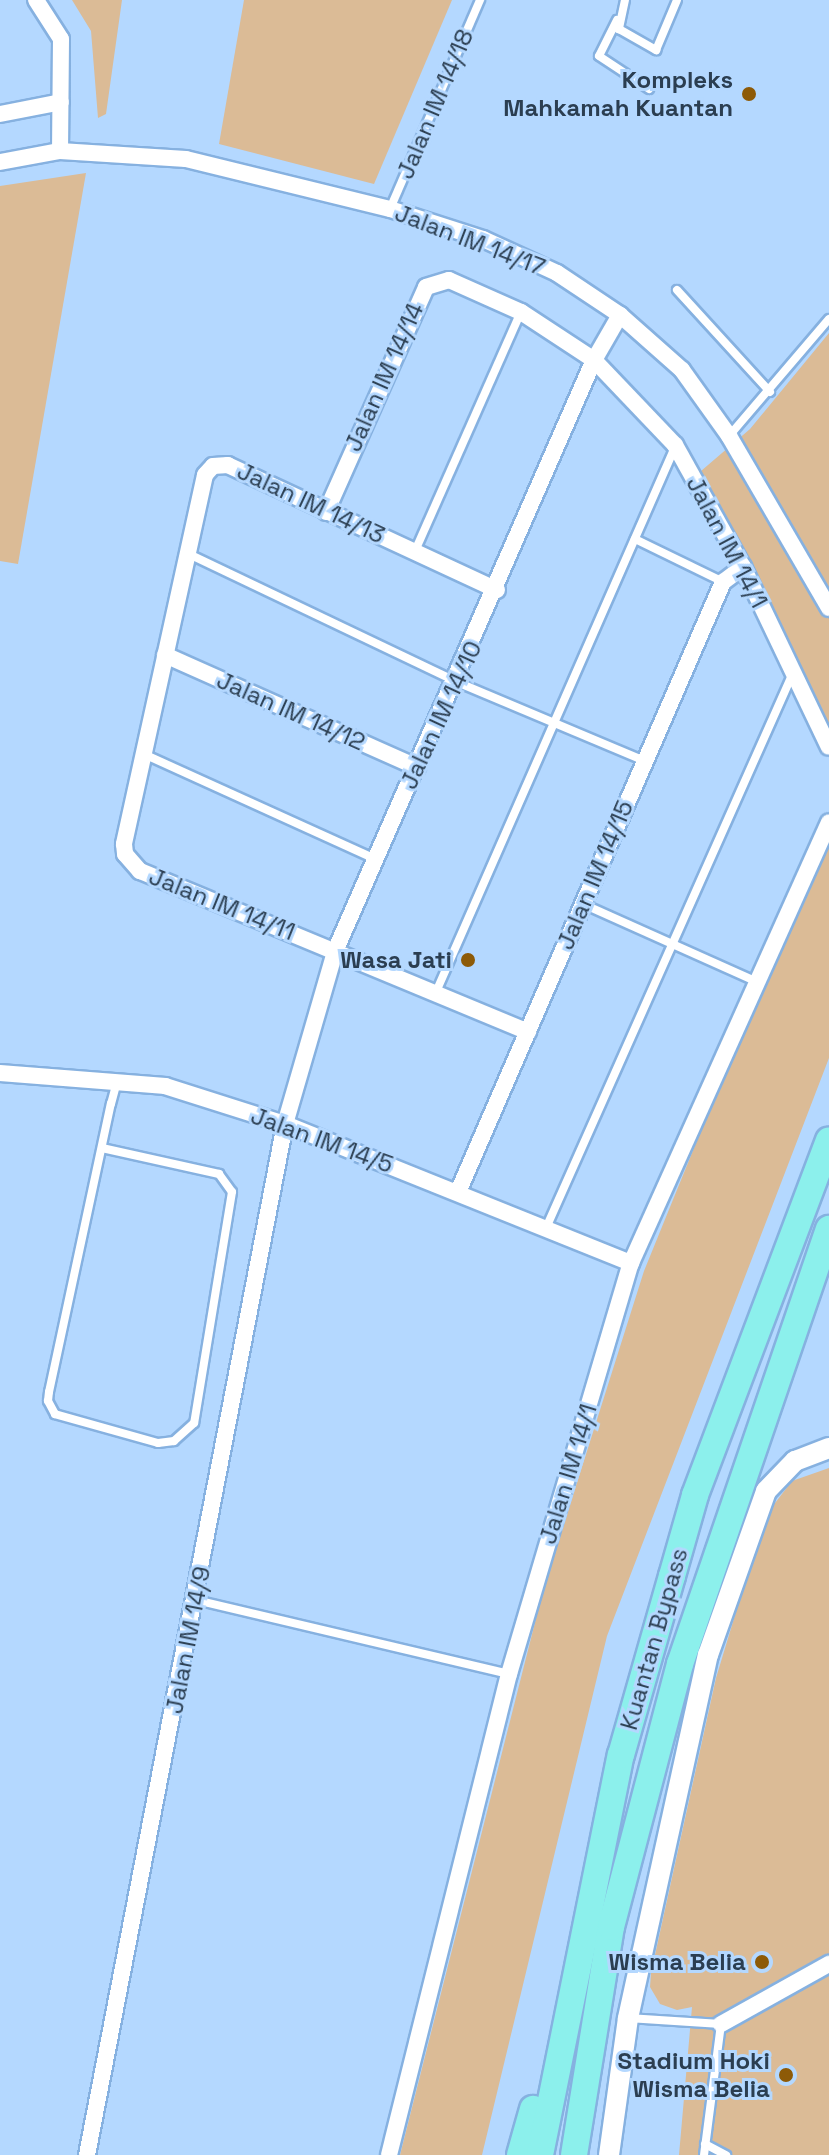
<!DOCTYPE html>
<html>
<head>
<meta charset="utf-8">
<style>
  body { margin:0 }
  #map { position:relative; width:829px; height:2155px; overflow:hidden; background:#b4d8ff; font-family:"Space Grotesk",sans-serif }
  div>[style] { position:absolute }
  .green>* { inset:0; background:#dbbb96 }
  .roads { filter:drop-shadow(2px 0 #86b1e0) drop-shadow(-2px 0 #86b1e0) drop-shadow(0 2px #86b1e0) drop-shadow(0 -2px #86b1e0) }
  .service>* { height:8px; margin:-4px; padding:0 4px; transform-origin:4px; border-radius:4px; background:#fff }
  .minor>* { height:16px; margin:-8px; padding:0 8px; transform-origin:8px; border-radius:8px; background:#fff }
  .tertiary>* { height:20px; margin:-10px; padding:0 10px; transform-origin:10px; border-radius:10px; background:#fff }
  .trunk>* { height:26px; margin:-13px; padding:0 13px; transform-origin:13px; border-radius:13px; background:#8cf0ec }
  .dots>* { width:22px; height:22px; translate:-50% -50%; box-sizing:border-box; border:4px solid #b4d8ff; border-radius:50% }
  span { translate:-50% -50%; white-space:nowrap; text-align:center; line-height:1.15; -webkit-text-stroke:6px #b4d8ff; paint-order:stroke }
  .poi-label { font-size:24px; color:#2b3e51; font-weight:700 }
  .right { translate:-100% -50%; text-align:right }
  .street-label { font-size:24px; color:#2b3e51 }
</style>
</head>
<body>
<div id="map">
  <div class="green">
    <div style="clip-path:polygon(72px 0,122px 0,106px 114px,98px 118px,91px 31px)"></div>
    <div style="clip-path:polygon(244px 0,452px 0,374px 184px,219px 144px)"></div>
    <div style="clip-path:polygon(86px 173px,18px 564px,0 561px,0 186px)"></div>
    <div style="clip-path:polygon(829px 333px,829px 726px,701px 471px,750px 429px)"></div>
    <div style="clip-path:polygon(829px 842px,829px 1058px,607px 1636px,482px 2155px,400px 2155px,544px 1587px,644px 1271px,742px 1030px)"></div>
    <div style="clip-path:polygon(829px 1468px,829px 2155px,679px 2155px,692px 2007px,677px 2010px,660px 2004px,650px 1987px,651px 1973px,716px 1678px,765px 1516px,792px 1481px)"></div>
  </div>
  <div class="roads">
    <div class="service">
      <div style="left:625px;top:0;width:30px;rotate:102deg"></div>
      <div style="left:619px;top:29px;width:43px;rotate:29.6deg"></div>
      <div style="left:656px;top:50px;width:54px;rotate:-67.2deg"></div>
      <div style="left:617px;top:20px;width:40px;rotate:116.6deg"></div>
      <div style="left:599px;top:56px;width:60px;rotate:33.4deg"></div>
      <div style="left:390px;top:209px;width:228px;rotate:-66.7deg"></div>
      <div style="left:677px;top:290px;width:138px;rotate:47.6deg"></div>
      <div style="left:729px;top:436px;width:154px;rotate:-49.5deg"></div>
      <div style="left:635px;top:539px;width:98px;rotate:26deg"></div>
      <div style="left:415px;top:551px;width:261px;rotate:-66.1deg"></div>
      <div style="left:189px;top:554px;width:297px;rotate:25.5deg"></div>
      <div style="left:457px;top:682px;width:204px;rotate:22.8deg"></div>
      <div style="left:146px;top:755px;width:252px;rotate:24.4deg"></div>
      <div style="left:583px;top:904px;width:191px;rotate:24.1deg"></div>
      <div style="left:436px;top:992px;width:595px;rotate:-66.32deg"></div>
      <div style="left:102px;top:1148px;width:120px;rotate:12.5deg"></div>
      <div style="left:219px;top:1174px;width:22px;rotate:54deg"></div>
      <div style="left:232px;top:1192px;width:234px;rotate:99.3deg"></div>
      <div style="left:194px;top:1423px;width:27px;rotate:138deg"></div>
      <div style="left:174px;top:1441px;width:16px;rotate:173deg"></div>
      <div style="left:158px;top:1443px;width:107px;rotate:-164.3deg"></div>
      <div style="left:55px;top:1414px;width:15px;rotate:-118deg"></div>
      <div style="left:48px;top:1401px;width:9px;rotate:-84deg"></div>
      <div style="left:49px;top:1392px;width:295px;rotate:-77.9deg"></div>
      <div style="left:111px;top:1104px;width:24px;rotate:-75deg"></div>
      <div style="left:546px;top:1228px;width:607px;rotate:-66.01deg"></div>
      <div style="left:196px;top:1600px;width:322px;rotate:13.3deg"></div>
      <div style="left:628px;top:2018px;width:93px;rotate:3.7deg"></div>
      <div style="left:721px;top:2024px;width:132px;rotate:97.4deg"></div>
      <div style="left:705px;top:2144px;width:24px;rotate:28deg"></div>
    </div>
    <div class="minor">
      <div style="left:36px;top:0;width:46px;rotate:57.3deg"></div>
      <div style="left:61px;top:39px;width:112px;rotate:90.5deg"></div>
      <div style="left:0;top:114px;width:62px;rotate:-11.1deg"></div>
      <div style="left:0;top:162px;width:61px;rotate:-10.4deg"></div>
      <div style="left:60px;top:151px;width:126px;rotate:3.6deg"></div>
      <div style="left:186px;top:159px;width:210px;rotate:13.8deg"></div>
      <div style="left:390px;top:209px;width:98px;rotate:17.9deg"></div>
      <div style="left:483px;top:239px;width:81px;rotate:24.7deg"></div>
      <div style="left:557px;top:273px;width:76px;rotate:33.7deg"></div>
      <div style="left:620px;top:315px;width:83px;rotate:41.6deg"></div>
      <div style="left:682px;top:370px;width:81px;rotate:54.5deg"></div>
      <div style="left:729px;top:436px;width:199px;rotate:59.8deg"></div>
      <div style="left:326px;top:512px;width:246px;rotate:-66deg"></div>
      <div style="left:426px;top:287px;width:24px;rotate:-17deg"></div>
      <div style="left:449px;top:280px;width:79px;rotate:24deg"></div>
      <div style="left:521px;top:312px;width:87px;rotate:33.3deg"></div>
      <div style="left:594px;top:360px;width:117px;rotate:46.4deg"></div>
      <div style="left:675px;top:445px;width:140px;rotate:60.9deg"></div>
      <div style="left:743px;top:567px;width:199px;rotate:64.5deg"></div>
      <div style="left:497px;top:590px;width:297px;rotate:-155.1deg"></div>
      <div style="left:228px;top:465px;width:15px;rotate:176deg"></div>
      <div style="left:213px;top:466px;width:12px;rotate:132deg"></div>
      <div style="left:205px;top:475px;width:378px;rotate:102.4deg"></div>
      <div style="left:124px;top:844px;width:10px;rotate:84deg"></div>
      <div style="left:125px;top:854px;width:23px;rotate:49deg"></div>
      <div style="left:140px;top:871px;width:420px;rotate:22.5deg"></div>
      <div style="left:165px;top:655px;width:276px;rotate:24deg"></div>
      <div style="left:0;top:1073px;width:166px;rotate:4.5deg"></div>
      <div style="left:165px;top:1086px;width:126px;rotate:17.6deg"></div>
      <div style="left:285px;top:1124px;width:373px;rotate:21.9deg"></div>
      <div style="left:458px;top:1192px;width:665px;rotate:-66.52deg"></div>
      <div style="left:723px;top:582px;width:25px;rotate:-37deg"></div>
      <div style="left:721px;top:2024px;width:124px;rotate:-29.1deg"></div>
      <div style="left:87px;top:2155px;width:1050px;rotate:-79.13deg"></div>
      <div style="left:285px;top:1124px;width:182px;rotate:-73.8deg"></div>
      <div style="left:336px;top:949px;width:643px;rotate:-66.35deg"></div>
      <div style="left:594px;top:360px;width:52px;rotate:-60deg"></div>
      <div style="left:389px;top:2155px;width:496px;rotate:-76deg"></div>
      <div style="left:509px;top:1674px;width:429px;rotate:-73.5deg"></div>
      <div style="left:631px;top:1263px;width:483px;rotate:-65.8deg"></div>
    </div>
    <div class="tertiary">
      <div style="left:609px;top:2155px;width:138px;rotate:-82.1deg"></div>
      <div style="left:628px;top:2018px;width:372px;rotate:-77.6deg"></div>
      <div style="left:708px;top:1655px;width:174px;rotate:-70.5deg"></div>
      <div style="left:766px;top:1491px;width:42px;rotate:-46deg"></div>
      <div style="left:795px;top:1461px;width:36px;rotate:-21deg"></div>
    </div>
    <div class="trunk">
      <div style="left:520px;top:2155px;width:48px;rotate:-74.2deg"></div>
      <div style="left:540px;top:2155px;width:408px;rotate:-78.6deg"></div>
      <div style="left:621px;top:1755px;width:186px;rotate:-74.1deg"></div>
      <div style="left:672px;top:1576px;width:84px;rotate:-74.1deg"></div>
      <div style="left:695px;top:1495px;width:379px;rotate:-69.3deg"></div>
      <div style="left:574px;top:2155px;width:231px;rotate:-80.8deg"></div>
      <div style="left:611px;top:1927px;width:272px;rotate:-75.3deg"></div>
      <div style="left:680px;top:1664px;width:460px;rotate:-71.1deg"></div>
    </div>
  </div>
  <div class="dots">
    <div style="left:749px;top:94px;background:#8d5a07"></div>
    <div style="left:468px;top:960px;background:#8d5a07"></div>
    <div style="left:762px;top:1962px;background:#8d5a07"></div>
    <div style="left:786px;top:2075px;background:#8d5a07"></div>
  </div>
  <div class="poi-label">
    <span class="right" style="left:733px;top:94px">Kompleks<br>Mahkamah Kuantan</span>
    <span class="right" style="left:452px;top:960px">Wasa Jati</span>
    <span class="right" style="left:746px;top:1962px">Wisma Belia</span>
    <span class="right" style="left:770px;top:2075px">Stadium Hoki<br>Wisma Belia</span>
  </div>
  <div class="street-label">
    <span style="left:435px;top:104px;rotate:-67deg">Jalan IM 14/18</span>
    <span style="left:470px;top:240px;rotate:21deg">Jalan IM 14/17</span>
    <span style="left:384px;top:377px;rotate:-66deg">Jalan IM 14/14</span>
    <span style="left:311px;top:503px;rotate:25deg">Jalan IM 14/13</span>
    <span style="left:727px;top:542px;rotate:62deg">Jalan IM 14/1</span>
    <span style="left:291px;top:711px;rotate:24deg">Jalan IM 14/12</span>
    <span style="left:441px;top:715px;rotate:-65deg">Jalan IM 14/10</span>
    <span style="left:595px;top:875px;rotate:-67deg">Jalan IM 14/15</span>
    <span style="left:222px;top:904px;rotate:22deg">Jalan IM 14/11</span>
    <span style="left:322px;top:1140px;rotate:20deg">Jalan IM 14/5</span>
    <span style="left:568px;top:1474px;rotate:-73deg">Jalan IM 14/1</span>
    <span style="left:654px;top:1639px;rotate:-74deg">Kuantan Bypass</span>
    <span style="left:188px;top:1640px;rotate:-79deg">Jalan IM 14/9</span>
  </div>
</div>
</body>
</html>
